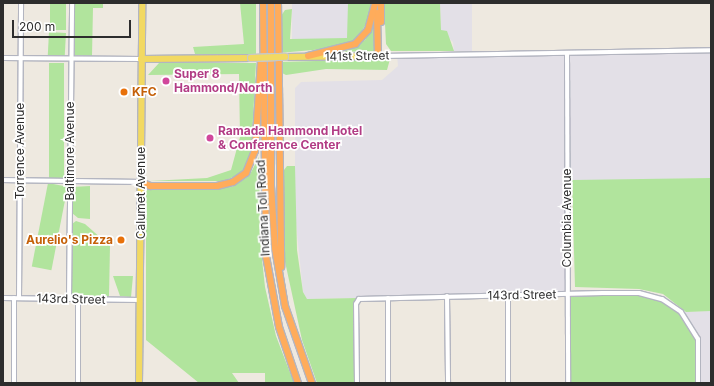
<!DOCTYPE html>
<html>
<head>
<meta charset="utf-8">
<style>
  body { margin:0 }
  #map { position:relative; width:714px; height:386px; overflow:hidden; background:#eee9e0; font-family:Inter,sans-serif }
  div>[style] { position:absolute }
  .industrial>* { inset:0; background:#e3e0e7; transform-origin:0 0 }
  .green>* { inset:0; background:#b1e49d; transform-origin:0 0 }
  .roads { filter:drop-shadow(1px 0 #b3b5c0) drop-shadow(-1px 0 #b3b5c0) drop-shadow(0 1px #b3b5c0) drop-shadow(0 -1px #b3b5c0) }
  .minor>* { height:4px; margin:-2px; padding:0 2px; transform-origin:2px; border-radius:2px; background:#fff }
  .major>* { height:5.5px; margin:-2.75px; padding:0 2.75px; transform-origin:2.75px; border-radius:2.75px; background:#f2d962 }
  .highway>* { height:6px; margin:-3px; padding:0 3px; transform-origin:3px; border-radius:3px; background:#ffac5b }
  .bridges { filter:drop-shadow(1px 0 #c8c8c8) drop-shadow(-1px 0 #c8c8c8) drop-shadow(0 1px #c8c8c8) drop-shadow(0 -1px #c8c8c8) }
  .major-bridge>* { height:5.5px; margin:-2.75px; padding:0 2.75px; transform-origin:2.75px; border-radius:2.75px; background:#f2d962 }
  .dots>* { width:11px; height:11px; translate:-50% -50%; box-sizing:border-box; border:2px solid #fff; border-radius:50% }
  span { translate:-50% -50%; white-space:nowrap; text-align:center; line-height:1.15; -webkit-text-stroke:3.5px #fff; paint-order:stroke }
  .street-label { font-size:12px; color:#2d2d2d }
  .hotel-label { font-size:12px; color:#b23c85; font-weight:700 }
  .left { translate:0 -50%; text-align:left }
  .food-label { font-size:12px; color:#c56008; font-weight:700 }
  .right { translate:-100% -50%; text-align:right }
  .frame { position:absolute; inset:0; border:4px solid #2d2d2d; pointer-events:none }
  .scale { position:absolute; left:12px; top:20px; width:119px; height:18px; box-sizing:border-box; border:2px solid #2d2d2d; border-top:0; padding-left:5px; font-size:12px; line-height:14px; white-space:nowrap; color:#2d2d2d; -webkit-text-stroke:3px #fff; paint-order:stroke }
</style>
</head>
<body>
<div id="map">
  <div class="industrial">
    <div style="left:292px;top:3px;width:56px;height:36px"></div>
    <div style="clip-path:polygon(440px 3px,472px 3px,472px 51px,454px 51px,453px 42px,441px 31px)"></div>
    <div style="clip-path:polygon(711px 50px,711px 178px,567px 181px,568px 294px,307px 299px,303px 292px,295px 213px,295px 88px,301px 82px,382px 80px,398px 66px,397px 55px)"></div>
    <div style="clip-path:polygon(711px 311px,711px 383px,698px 383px,681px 312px)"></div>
  </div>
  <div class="green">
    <div style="left:50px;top:3px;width:16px;height:27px"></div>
    <div style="clip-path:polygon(75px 3px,103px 3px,103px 8px,93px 8px,92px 56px,75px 55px)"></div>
    <div style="clip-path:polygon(240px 3px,256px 3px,256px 54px,195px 54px,193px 47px,244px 44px)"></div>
    <div style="clip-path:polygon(348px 3px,373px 3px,369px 19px,357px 39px,335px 48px,279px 53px,281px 16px,285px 10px,292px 9px,290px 39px,347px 38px)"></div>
    <div style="clip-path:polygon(384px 3px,440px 3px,441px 30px,447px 31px,454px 51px,391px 51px,386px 44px)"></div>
    <div style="clip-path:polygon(375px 23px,375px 51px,344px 52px,365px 40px)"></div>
    <div style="left:49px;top:32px;width:17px;height:23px;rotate:3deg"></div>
    <div style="clip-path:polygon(390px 59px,387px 70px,326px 69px,286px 75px,280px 72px,279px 62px)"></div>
    <div style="left:49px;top:63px;width:15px;height:115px"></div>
    <div style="clip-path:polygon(159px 63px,256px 63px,251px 155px,242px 173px,224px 181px,150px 181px,207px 178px,231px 170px,240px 137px,239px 74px,148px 75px)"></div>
    <div style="clip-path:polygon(259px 157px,260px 241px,265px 287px,276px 336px,294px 383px,265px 383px,265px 373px,232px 373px,239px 383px,199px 383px,146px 340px,146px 190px,232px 187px,249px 176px)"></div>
    <div style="clip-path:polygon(287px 166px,295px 166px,297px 250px,303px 292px,307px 299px,358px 298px,357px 383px,317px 383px,302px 340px,284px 257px,281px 220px,284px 170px)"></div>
    <div style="clip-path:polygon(711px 178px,711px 311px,686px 312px,663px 294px,639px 289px,575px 287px,572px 180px)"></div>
    <div style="left:48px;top:183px;width:20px;height:85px;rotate:11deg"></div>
    <div style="clip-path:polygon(90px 186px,90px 219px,78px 218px,72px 213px,72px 187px)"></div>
    <div style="clip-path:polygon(76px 221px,85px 224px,110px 246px,109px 297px,72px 294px,72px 224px)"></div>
    <div style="clip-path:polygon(113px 276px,133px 276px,131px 297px,120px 296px)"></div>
    <div style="clip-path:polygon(639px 293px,662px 299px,681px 312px,698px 339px,698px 383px,568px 383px,568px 294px)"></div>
  </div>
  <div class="roads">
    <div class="minor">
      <div style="left:567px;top:53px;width:330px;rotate:89.8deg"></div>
      <div style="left:382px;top:56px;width:329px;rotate:-1deg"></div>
      <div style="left:3px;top:58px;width:138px;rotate:0.4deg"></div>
      <div style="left:3px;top:180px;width:138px;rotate:0.8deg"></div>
      <div style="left:508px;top:295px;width:88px;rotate:90deg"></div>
      <div style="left:447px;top:296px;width:87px;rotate:89.3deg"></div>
      <div style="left:3px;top:298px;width:137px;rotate:0.8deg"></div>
      <div style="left:19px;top:298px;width:295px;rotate:-89.6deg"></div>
      <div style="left:69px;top:299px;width:296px;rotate:-89.4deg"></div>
      <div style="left:78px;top:299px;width:84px;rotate:90deg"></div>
      <div style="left:14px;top:383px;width:85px;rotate:-90deg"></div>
      <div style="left:357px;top:383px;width:79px;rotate:-90.7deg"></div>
      <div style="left:356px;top:304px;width:6px;rotate:-59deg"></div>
      <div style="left:359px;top:299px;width:244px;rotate:-1.4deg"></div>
      <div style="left:603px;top:293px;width:36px"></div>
      <div style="left:639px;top:293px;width:24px;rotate:15deg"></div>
      <div style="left:662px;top:299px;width:23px;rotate:34deg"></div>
      <div style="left:681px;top:312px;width:32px;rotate:58deg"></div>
      <div style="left:698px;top:339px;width:44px;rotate:90deg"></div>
      <div style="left:388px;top:383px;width:85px;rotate:-90deg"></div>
    </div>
    <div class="major">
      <div style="left:285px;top:57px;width:97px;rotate:-0.6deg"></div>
      <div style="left:141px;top:59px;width:110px;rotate:-0.5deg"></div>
      <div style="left:139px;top:383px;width:380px;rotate:-89.5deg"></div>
    </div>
    <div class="highway">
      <div style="left:263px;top:3px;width:253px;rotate:89.3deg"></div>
      <div style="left:266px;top:256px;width:72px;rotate:79.6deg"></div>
      <div style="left:279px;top:327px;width:59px;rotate:71.3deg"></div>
      <div style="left:271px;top:3px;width:183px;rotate:90deg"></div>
      <div style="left:271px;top:186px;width:62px;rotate:86.3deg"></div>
      <div style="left:275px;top:248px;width:59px;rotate:80.2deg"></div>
      <div style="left:285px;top:306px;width:82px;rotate:70.7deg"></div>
      <div style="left:278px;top:3px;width:264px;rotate:89.3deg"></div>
      <div style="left:381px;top:3px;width:19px;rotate:90deg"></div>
      <div style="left:377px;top:13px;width:43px;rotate:88.7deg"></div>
      <div style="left:308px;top:56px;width:49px;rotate:-14.3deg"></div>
      <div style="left:355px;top:44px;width:19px;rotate:-47deg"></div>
      <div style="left:368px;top:30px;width:28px;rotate:-75deg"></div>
      <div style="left:141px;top:182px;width:10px;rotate:24deg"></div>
      <div style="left:150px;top:186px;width:67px"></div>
      <div style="left:217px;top:186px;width:16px;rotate:-14deg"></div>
      <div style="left:233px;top:182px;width:16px;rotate:-35deg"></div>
      <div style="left:246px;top:173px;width:24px;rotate:-68deg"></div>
      <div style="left:255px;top:151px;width:90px;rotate:-86.2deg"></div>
    </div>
  </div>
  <div class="bridges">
    <div class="major-bridge">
      <div style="left:251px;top:58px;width:34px;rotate:-2deg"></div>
    </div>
  </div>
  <div class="dots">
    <div style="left:166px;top:81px;background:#d1479c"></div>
    <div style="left:124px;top:92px;background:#e8710a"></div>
    <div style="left:210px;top:138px;background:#d1479c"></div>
    <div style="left:121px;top:240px;background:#e8710a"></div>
  </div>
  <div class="street-label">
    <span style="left:357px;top:56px;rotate:-1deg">141st Street</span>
    <span style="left:20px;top:151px;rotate:-90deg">Torrence Avenue</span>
    <span style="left:70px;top:151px;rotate:-90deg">Baltimore Avenue</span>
    <span style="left:141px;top:193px;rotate:-90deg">Calumet Avenue</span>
    <span style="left:263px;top:208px;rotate:-93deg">Indiana Toll Road</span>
    <span style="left:567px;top:218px;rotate:-90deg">Columbia Avenue</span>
    <span style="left:522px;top:295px;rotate:-1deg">143rd Street</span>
    <span style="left:71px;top:299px;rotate:1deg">143rd Street</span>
  </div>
  <div class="hotel-label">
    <span class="left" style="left:174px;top:81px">Super 8<br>Hammond/North</span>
    <span class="left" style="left:218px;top:138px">Ramada Hammond Hotel<br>&amp; Conference Center</span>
  </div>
  <div class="food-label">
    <span class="left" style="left:132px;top:92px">KFC</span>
    <span class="right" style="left:113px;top:240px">Aurelio's Pizza</span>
  </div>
  <div class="frame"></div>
  <div class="scale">200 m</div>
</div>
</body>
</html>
